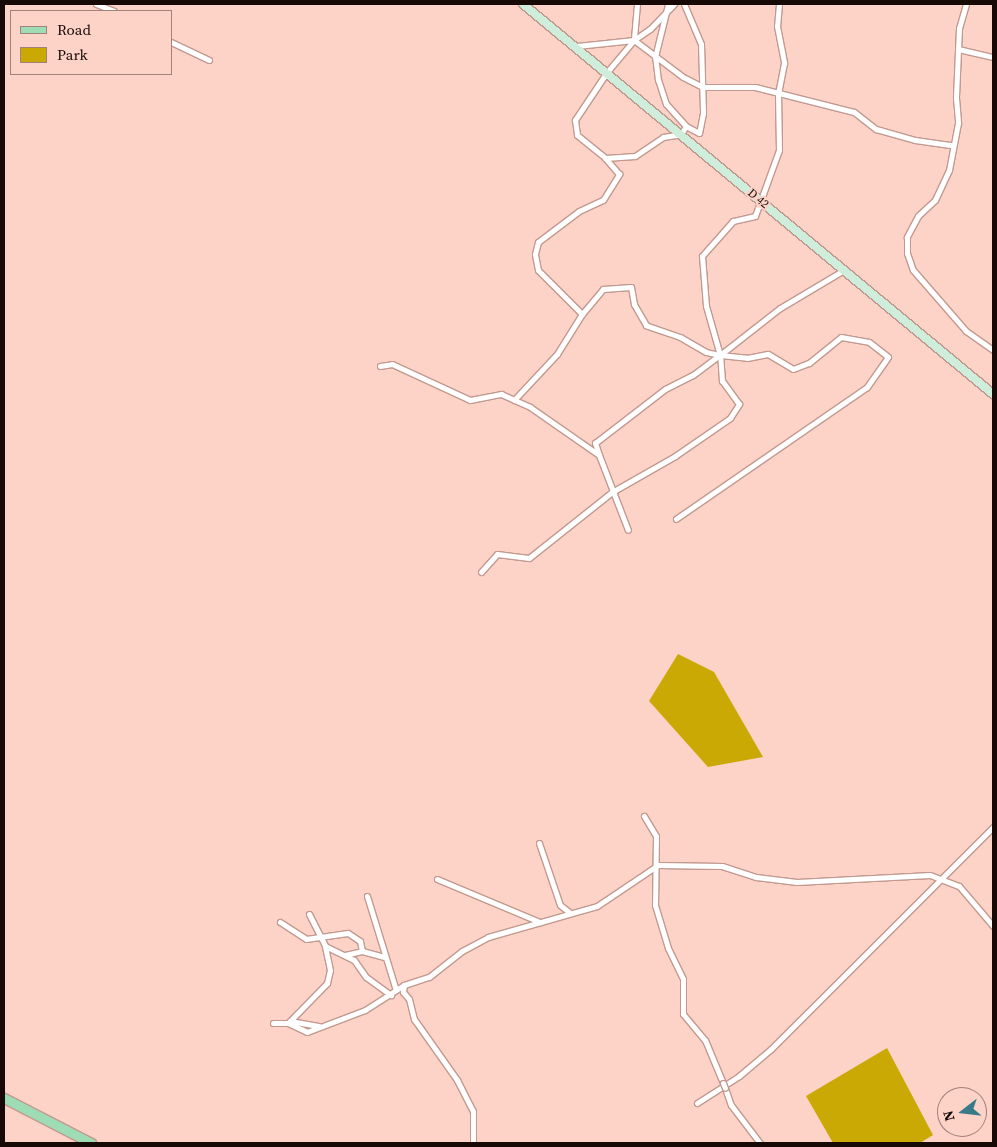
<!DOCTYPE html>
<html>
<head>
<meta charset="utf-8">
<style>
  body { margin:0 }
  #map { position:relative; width:997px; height:1147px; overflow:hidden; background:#fdd2c7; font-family:"Source Serif 4",serif }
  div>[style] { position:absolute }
  .green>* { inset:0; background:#caa905 }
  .roads { filter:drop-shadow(1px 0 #c2998f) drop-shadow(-1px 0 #c2998f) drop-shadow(0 1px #c2998f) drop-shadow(0 -1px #c2998f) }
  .street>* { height:5px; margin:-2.5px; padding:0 2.5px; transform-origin:2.5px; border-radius:2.5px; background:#fff }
  .secondary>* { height:8px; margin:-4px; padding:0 4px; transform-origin:4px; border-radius:4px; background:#ceedda }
  .primary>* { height:9px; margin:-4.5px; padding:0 4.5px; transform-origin:4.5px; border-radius:4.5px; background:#9edcb6 }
  .bridges { filter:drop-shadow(1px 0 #c2998f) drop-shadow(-1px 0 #c2998f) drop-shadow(0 1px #c2998f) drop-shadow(0 -1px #c2998f) }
  .street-bridge>* { height:5px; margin:-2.5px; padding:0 2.5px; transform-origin:2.5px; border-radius:2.5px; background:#fff }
  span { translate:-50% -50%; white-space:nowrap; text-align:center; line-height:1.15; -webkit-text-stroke:4px #fdd2c7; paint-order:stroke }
  .street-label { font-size:12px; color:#170906 }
  .frame { position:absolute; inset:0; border:5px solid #170906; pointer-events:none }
  .legend { position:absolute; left:10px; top:10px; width:162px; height:65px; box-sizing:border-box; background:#fdd2c7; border:1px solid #a1827a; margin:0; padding:6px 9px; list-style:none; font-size:15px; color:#170906 }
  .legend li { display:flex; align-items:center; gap:10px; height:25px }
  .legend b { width:25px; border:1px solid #a1827a }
  .north { position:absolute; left:937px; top:1087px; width:50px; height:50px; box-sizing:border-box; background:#fdd2c7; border:1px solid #a1827a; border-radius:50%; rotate:254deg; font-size:14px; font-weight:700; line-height:20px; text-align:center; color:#170906 }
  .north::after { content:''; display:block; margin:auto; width:18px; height:22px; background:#377b8a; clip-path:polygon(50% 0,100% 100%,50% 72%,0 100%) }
</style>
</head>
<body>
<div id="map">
  <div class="green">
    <div style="clip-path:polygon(678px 654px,714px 672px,763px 757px,708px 767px,649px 701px)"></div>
    <div style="clip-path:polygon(887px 1048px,933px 1135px,920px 1143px,833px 1143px,806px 1096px)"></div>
  </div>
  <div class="roads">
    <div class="street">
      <div style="left:96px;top:4px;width:19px;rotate:21deg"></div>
      <div style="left:637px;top:4px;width:36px;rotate:95deg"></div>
      <div style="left:634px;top:40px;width:42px;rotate:130.2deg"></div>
      <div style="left:607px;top:72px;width:58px;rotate:123.7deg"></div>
      <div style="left:575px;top:120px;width:15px;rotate:82deg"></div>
      <div style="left:577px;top:135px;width:36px;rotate:39deg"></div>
      <div style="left:605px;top:158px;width:30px;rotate:-4deg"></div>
      <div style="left:635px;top:156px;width:34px;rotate:-34deg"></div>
      <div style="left:663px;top:137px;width:18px;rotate:-9deg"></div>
      <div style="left:681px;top:134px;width:9px;rotate:-58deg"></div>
      <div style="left:686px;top:126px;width:30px;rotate:-132deg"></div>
      <div style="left:666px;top:104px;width:25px;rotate:-108deg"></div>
      <div style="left:658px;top:80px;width:23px;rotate:-97deg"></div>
      <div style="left:655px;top:57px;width:55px;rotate:-76.2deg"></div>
      <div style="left:684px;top:4px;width:43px;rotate:67deg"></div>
      <div style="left:701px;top:44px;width:69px;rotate:88.3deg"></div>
      <div style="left:703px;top:113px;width:20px;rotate:101deg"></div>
      <div style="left:699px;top:133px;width:15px;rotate:-152deg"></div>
      <div style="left:779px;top:4px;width:22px;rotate:95deg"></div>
      <div style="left:777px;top:26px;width:38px;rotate:79deg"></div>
      <div style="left:784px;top:63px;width:31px;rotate:101deg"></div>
      <div style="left:778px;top:93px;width:57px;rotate:89deg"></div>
      <div style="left:779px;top:150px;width:70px;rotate:110deg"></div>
      <div style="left:755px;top:216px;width:23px;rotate:167deg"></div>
      <div style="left:733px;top:221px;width:47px;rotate:131.5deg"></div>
      <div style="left:702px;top:256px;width:50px;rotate:85.4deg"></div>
      <div style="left:706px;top:306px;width:51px;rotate:74.1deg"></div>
      <div style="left:720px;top:355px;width:76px;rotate:-38.1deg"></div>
      <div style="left:780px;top:308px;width:74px;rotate:-30.7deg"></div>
      <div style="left:966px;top:4px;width:25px;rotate:106deg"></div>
      <div style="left:959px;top:28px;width:70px;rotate:92.5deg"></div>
      <div style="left:956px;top:98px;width:25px;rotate:85deg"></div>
      <div style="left:958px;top:123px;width:48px;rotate:100.8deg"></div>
      <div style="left:949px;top:170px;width:33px;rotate:115deg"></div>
      <div style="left:935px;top:200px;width:23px;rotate:137deg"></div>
      <div style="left:918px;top:216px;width:24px;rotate:118deg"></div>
      <div style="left:907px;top:237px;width:16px;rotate:90deg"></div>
      <div style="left:907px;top:253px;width:18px;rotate:71deg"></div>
      <div style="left:913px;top:270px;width:81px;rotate:49deg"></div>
      <div style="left:966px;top:331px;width:33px;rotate:35deg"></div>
      <div style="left:634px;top:40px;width:61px;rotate:37.1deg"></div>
      <div style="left:683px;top:77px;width:22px;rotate:27deg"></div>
      <div style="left:703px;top:87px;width:52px"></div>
      <div style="left:755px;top:87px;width:102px;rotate:14.2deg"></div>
      <div style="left:854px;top:112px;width:28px;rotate:38deg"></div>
      <div style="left:876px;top:129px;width:41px;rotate:15.8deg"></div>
      <div style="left:915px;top:140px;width:37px;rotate:8deg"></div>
      <div style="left:171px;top:42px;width:42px;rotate:25.3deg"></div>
      <div style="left:577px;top:46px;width:57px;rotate:-6deg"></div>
      <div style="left:634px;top:40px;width:19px;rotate:-35deg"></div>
      <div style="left:650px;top:29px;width:35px;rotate:-46deg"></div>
      <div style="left:958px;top:49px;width:36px;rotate:13deg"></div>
      <div style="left:380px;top:366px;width:12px;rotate:-9deg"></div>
      <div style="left:392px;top:364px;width:86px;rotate:24.8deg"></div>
      <div style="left:470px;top:400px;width:32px;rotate:-11deg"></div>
      <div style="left:501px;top:394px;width:32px;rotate:24deg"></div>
      <div style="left:530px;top:407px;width:84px;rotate:34.8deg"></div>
      <div style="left:599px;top:455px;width:80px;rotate:68.9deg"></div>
      <div style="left:514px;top:400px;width:63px;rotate:-46.9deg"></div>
      <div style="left:557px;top:354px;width:47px;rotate:-58deg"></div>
      <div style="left:599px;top:455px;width:13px;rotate:-108deg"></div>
      <div style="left:595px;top:443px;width:88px;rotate:-37.6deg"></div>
      <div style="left:665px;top:389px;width:31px;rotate:-27deg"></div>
      <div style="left:693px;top:375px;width:34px;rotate:-37deg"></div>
      <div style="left:720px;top:355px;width:14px;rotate:-168deg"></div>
      <div style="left:706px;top:352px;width:30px;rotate:-150deg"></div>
      <div style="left:680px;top:337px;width:36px;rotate:-161deg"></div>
      <div style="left:646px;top:325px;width:24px;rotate:-120deg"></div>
      <div style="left:634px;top:304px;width:17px;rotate:-100deg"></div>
      <div style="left:631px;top:287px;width:28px;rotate:176deg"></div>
      <div style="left:603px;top:289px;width:33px;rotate:130deg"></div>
      <div style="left:582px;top:314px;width:62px;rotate:-135deg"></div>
      <div style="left:538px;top:270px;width:16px;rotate:-101deg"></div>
      <div style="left:535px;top:254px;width:12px;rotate:-76deg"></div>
      <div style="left:538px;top:242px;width:51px;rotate:-37.1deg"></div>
      <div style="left:579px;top:211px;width:26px;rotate:-25deg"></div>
      <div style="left:603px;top:200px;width:31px;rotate:-58deg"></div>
      <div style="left:619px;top:174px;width:21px;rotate:-131deg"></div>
      <div style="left:481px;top:572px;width:24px;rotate:-48deg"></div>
      <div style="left:497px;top:554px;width:32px;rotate:7deg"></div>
      <div style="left:529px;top:558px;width:106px;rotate:-38.5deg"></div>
      <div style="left:612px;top:492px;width:73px;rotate:-29.7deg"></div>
      <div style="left:675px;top:456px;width:67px;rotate:-34.6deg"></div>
      <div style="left:730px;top:418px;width:17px;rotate:-57deg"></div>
      <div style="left:739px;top:404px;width:29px;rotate:-126deg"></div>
      <div style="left:722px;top:381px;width:26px;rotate:-94deg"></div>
      <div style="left:720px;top:355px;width:27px;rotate:6deg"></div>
      <div style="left:747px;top:358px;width:21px;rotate:-11deg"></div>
      <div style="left:768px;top:354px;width:29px;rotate:31deg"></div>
      <div style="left:793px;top:369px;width:17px;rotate:-21deg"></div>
      <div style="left:809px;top:363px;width:41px;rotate:-39.1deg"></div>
      <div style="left:841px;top:337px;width:28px;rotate:10deg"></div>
      <div style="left:869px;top:342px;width:24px;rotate:38deg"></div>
      <div style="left:888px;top:357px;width:37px;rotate:125deg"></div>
      <div style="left:867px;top:387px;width:232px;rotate:145.4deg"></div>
      <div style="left:644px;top:816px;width:23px;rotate:59deg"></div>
      <div style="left:656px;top:836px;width:69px;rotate:90.8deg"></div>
      <div style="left:655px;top:905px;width:45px;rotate:73.2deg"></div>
      <div style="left:668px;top:948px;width:34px;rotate:64deg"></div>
      <div style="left:683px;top:979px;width:35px;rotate:90deg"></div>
      <div style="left:683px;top:1014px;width:34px;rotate:50deg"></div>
      <div style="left:705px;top:1040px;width:47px;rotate:67.3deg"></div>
      <div style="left:539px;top:843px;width:65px;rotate:71.3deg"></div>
      <div style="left:560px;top:905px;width:11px;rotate:38deg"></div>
      <div style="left:437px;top:879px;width:112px;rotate:22.7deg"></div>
      <div style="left:367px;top:896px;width:98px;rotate:72.9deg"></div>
      <div style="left:309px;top:914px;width:36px;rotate:63deg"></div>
      <div style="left:325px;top:946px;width:32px;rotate:26deg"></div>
      <div style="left:354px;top:960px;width:21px;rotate:55deg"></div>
      <div style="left:366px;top:977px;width:31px;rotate:36deg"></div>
      <div style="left:280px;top:922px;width:31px;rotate:33deg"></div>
      <div style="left:306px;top:939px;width:42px;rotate:-8.1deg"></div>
      <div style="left:348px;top:933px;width:14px;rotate:34deg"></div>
      <div style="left:360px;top:941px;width:10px;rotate:79deg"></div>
      <div style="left:345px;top:955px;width:17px;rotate:-13deg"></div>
      <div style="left:362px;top:951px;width:24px;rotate:15deg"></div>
      <div style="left:404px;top:985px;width:7px;rotate:98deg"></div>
      <div style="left:403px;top:992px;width:9px;rotate:49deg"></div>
      <div style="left:409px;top:999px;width:21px;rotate:76deg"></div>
      <div style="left:414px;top:1019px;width:75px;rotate:54.8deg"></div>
      <div style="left:457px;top:1080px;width:35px;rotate:63deg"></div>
      <div style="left:473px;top:1111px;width:32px;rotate:90deg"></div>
      <div style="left:290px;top:1021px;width:29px;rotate:10deg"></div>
      <div style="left:273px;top:1023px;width:15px"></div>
      <div style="left:288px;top:1023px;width:21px;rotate:25deg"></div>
      <div style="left:307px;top:1032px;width:62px;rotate:-20.8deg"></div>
      <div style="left:365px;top:1010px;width:46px;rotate:-32.7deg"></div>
      <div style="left:404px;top:985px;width:26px;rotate:-18deg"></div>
      <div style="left:429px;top:977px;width:42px;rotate:-38.2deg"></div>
      <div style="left:462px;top:951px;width:30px;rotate:-28deg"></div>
      <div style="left:488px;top:937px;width:113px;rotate:-15.9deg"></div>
      <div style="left:597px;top:906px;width:73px;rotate:-33.9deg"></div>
      <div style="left:658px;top:865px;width:64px;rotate:0.9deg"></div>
      <div style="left:722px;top:866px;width:36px;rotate:18deg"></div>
      <div style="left:756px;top:877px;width:41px;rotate:7deg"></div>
      <div style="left:797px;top:882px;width:133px;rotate:-3deg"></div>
      <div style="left:930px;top:875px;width:31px;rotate:21deg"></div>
      <div style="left:959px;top:886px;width:52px;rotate:49.6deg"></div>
      <div style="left:288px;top:1023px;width:56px;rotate:-45.7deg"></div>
      <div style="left:327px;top:983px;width:13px;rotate:-77deg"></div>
      <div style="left:330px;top:970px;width:25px;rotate:-102deg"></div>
      <div style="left:725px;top:1088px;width:18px;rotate:71deg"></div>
      <div style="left:731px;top:1105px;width:48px;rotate:52.7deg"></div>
      <div style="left:697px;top:1103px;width:50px;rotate:-32.7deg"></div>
      <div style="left:739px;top:1076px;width:42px;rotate:-40.2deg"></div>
      <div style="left:771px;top:1049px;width:314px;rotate:-45deg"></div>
    </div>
    <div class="secondary">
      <div style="left:523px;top:4px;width:611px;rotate:39.69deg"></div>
    </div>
    <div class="primary">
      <div style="left:4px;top:1098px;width:98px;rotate:27.3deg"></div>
    </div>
  </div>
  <div class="bridges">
    <div class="street-bridge">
      <div style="left:723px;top:1083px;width:5px;rotate:68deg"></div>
    </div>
  </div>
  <div class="street-label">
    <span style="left:758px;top:199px;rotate:40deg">D 42</span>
  </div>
  <div class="frame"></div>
  <ul class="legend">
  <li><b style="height:6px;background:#9edcb6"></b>Road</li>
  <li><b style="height:14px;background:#caa905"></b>Park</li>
  </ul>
  <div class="north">N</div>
</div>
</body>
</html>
